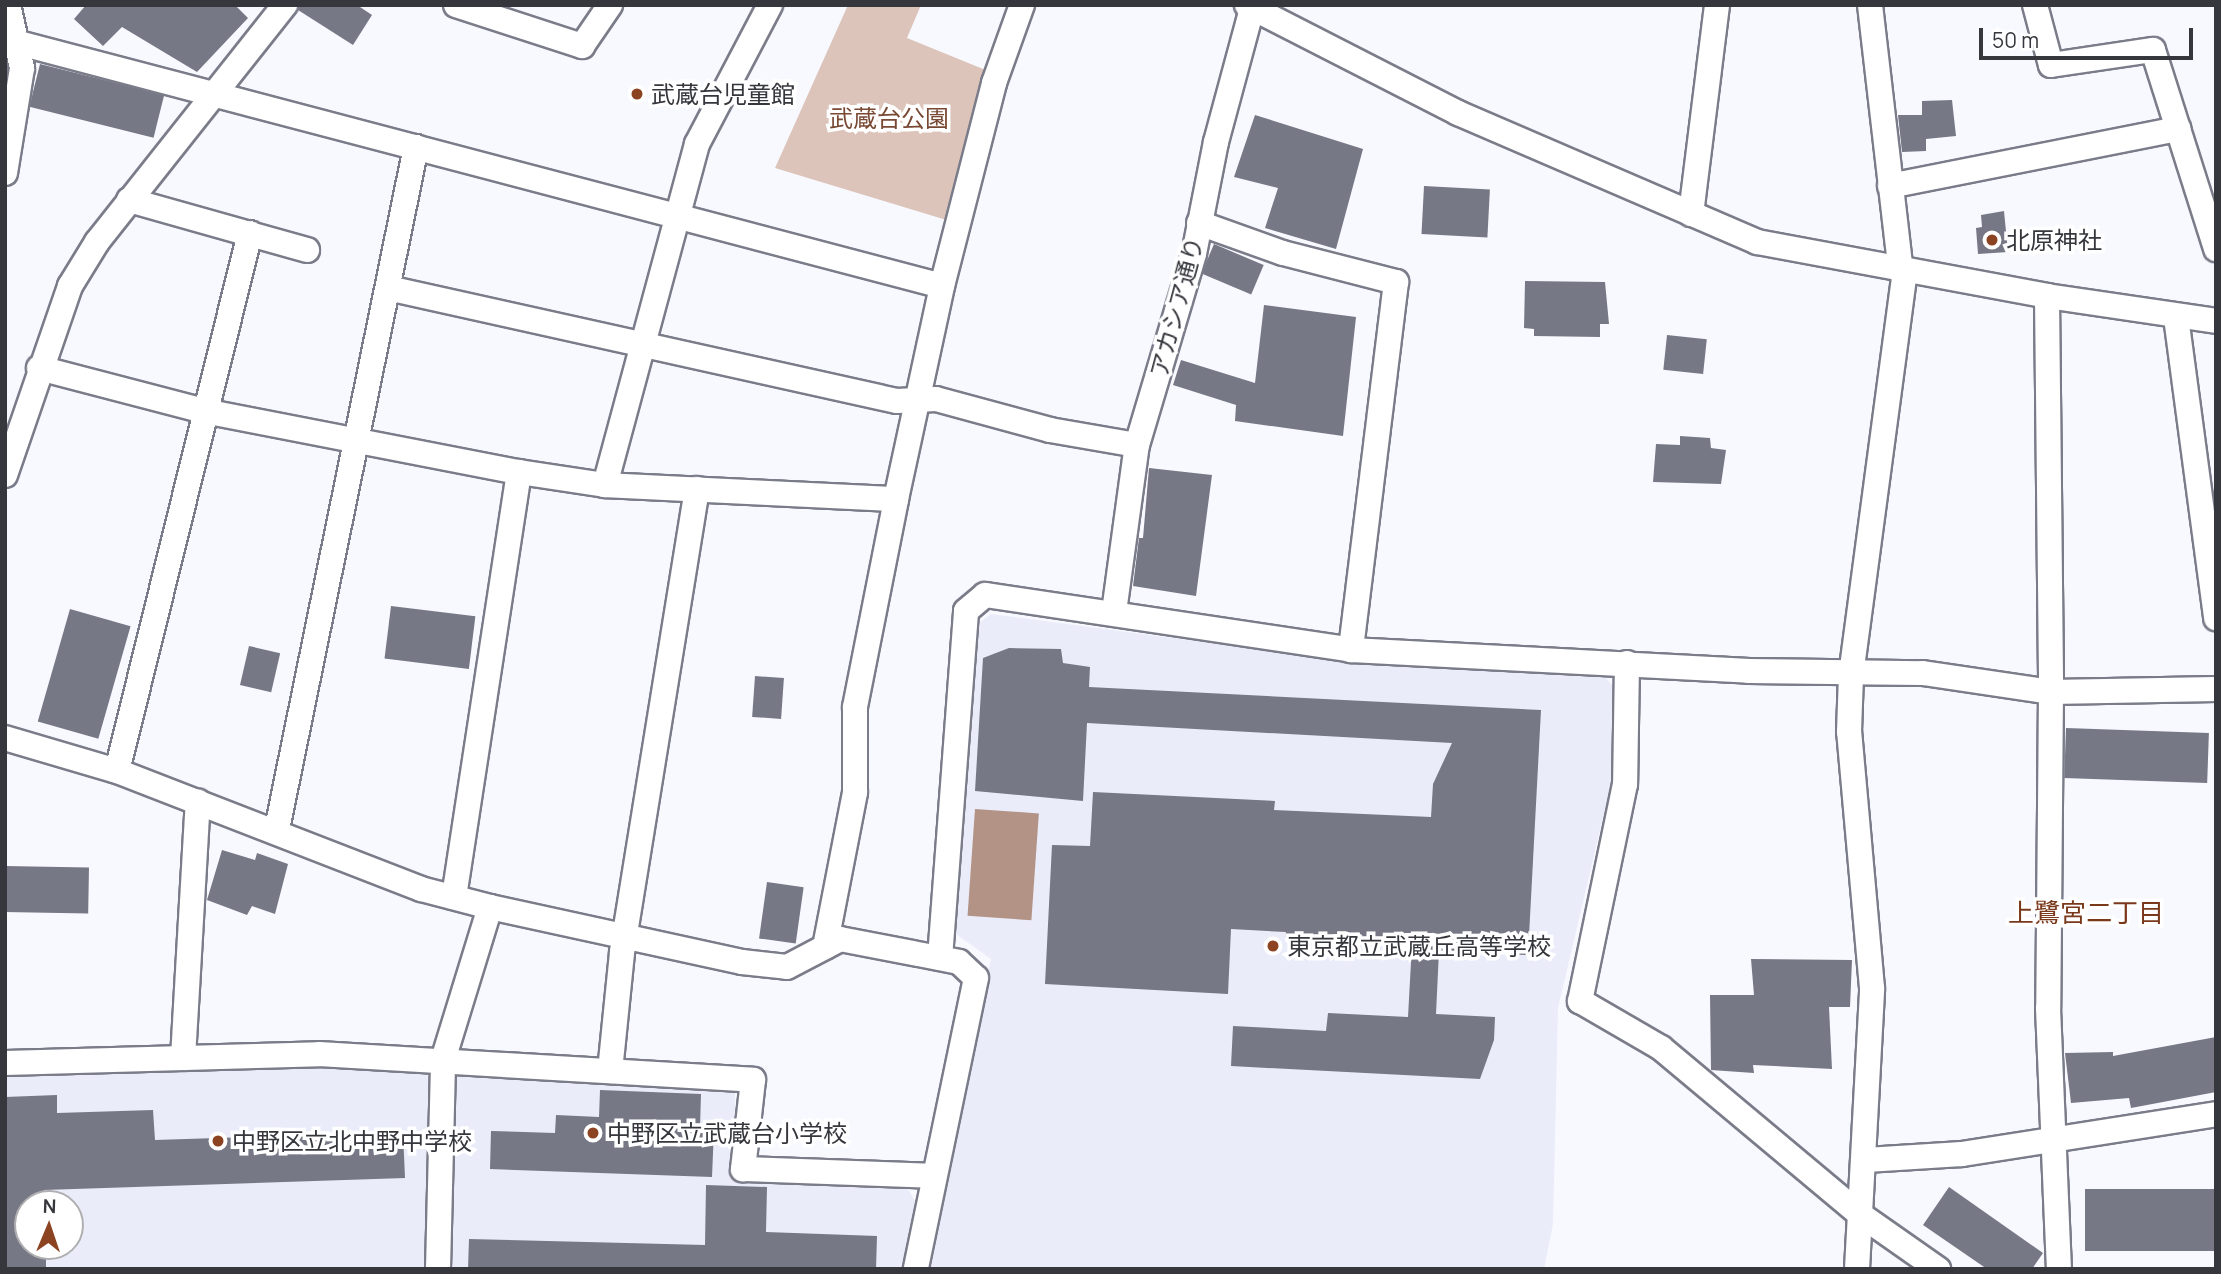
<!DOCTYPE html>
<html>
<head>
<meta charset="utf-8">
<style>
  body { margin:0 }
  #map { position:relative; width:2221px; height:1274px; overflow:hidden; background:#f8f9ff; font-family:Manrope,"Noto Sans JP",sans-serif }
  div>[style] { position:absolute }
  .built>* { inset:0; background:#eaecf9 }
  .green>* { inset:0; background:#dcc4ba }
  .water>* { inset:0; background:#b39386; transform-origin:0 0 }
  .building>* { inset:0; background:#767885; transform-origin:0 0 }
  .roads { filter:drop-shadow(2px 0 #7a7c89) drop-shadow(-2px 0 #7a7c89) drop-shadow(0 2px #7a7c89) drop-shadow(0 -2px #7a7c89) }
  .minor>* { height:24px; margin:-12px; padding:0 12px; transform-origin:12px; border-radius:12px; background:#fff }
  .dots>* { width:19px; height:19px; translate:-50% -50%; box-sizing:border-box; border:4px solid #fff; border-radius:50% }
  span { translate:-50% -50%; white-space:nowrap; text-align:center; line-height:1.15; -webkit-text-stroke:7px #fff; paint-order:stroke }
  .poi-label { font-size:24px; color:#36373d }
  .left { translate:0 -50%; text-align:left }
  .park-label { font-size:24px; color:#794934 }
  .street-label { font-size:24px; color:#36373d }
  .neighbourhood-label { font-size:26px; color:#7a391b }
  .frame { position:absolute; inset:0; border:7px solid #36373d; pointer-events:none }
  .north { position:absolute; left:14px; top:1190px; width:70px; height:70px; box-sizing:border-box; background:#fff; border:2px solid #afafb1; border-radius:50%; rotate:2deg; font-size:19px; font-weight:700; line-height:28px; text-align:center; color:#36373d }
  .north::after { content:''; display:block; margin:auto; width:24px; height:32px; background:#8b4322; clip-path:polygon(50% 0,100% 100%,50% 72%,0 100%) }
  .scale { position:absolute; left:1979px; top:28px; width:214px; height:32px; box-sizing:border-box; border:4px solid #36373d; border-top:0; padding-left:9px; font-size:21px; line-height:24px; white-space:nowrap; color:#36373d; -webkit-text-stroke:5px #fff; paint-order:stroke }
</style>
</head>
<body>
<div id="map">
  <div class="built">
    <div style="clip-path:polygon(991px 614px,1377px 665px,1604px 676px,1613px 686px,1611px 783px,1558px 1008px,1553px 1224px,1544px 1269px,928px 1269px,991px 959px,956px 934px,975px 626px)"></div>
    <div style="clip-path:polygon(evenodd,321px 1068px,423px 1071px,432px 1078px,428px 1269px,5px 1269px,5px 1075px,321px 1068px,28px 1204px,70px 1204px,70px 1246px,28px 1246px,28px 1204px)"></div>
    <div style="clip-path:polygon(460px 1075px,735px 1090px,734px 1176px,908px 1189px,915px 1201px,903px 1260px,899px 1269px,448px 1269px,452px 1081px)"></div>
  </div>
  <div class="green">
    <div style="clip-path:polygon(848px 5px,921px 5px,907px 38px,988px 71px,953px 222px,775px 168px)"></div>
  </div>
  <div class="water">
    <div style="left:975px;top:809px;width:64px;height:107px;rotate:4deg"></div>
  </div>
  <div class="building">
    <div style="clip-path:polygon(86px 5px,235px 5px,248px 18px,197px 72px,122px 27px,103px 46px,74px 19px)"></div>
    <div style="clip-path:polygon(300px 5px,357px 5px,372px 15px,353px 45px,298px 10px)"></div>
    <div style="left:40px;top:64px;width:128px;height:44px;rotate:14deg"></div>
    <div style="clip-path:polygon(1952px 100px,1956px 136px,1926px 139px,1926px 151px,1902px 152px,1898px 115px,1922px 115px,1922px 101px)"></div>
    <div style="clip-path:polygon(1255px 115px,1363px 149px,1336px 249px,1265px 228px,1278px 188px,1234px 177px)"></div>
    <div style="left:1424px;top:186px;width:66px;height:48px;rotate:3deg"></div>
    <div style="clip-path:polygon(2004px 211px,2008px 252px,1978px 254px,1976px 228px,1982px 227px,1981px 215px)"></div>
    <div style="left:1214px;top:244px;width:54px;height:32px;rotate:23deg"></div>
    <div style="clip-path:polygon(1525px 281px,1605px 282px,1609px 324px,1600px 324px,1600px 337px,1534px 336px,1534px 329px,1524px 328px)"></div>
    <div style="clip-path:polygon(1264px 305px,1356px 317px,1343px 436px,1235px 421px,1236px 405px,1173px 385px,1181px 360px,1255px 383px)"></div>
    <div style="left:1667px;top:335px;width:40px;height:35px;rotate:6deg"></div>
    <div style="clip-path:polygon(1680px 436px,1710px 438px,1711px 448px,1726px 450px,1721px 484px,1653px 482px,1656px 444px,1680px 445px)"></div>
    <div style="clip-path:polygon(1149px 468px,1212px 475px,1196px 596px,1133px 586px,1139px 538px,1143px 538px)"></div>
    <div style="left:391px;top:606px;width:85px;height:53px;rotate:7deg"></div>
    <div style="left:70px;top:609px;width:63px;height:117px;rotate:16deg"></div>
    <div style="left:249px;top:646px;width:32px;height:40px;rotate:13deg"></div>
    <div style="clip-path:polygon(1009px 648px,1061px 649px,1063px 663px,1090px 667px,1089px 687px,1541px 710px,1528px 955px,1439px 951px,1436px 1014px,1495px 1017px,1494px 1040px,1480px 1079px,1231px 1066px,1233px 1026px,1326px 1031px,1328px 1013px,1408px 1017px,1412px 944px,1285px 937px,1286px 932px,1231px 929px,1228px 994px,1045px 984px,1052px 845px,1090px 846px,1093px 792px,1275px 801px,1274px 810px,1431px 817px,1433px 784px,1452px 743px,1087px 723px,1083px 801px,975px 791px,983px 658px)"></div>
    <div style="left:755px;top:676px;width:29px;height:41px;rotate:4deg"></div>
    <div style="left:2066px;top:728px;width:143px;height:50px;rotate:2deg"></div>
    <div style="clip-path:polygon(222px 850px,255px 860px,257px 853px,288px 864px,275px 914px,252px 906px,247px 915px,207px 900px)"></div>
    <div style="left:5px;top:866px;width:84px;height:46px;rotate:1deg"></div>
    <div style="left:767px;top:882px;width:37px;height:57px;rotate:8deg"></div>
    <div style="clip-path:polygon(1751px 959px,1852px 960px,1850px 1007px,1829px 1007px,1832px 1069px,1753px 1065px,1754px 1073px,1711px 1070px,1710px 995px,1754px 995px)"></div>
    <div style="clip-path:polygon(2216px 1037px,2216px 1092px,2131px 1108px,2129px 1098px,2071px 1103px,2065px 1053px,2113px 1052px,2113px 1056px)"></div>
    <div style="clip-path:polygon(600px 1090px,701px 1094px,700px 1128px,714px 1129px,712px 1177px,490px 1169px,491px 1131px,555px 1133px,556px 1115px,599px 1117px)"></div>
    <div style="clip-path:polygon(57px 1095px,57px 1113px,153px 1110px,155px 1140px,403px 1132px,405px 1178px,44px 1190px,44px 1204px,28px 1204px,28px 1246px,46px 1246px,46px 1269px,5px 1269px,5px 1097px)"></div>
    <div style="clip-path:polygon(706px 1185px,767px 1187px,766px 1232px,877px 1236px,876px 1269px,468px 1269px,469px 1239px,705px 1245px)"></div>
    <div style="clip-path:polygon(1949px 1187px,2043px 1253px,2032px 1269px,1987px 1269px,1923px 1225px)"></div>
    <div style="left:2216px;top:1189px;width:62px;height:131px;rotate:90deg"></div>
  </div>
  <div class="roads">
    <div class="minor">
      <div style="left:456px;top:5px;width:133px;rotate:18deg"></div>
      <div style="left:582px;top:46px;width:50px;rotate:-55.7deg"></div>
      <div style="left:1247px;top:5px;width:237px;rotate:27.1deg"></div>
      <div style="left:1458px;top:113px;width:326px;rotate:23.3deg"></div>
      <div style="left:1757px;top:242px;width:295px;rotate:10.5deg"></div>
      <div style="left:2047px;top:296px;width:171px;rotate:8.4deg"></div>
      <div style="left:1870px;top:5px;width:268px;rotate:83.4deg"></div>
      <div style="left:2035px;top:5px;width:62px;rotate:75.1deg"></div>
      <div style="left:2051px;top:65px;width:103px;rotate:-8.4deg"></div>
      <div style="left:2153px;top:50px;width:209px;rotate:72.4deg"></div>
      <div style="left:19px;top:43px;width:954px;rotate:14.75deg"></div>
      <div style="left:5px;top:173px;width:106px;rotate:-80.8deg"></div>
      <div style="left:22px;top:68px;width:65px;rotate:-102.5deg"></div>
      <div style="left:1890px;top:186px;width:294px;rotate:-11.2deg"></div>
      <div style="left:129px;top:200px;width:185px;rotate:15.7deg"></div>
      <div style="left:1691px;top:214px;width:211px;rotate:-82.9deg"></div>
      <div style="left:1199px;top:223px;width:89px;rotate:19.7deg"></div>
      <div style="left:1283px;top:253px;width:117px;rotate:14.4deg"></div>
      <div style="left:1396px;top:282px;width:371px;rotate:97deg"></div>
      <div style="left:388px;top:288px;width:521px;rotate:12.52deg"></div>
      <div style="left:897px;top:401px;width:39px;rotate:-3deg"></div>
      <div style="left:936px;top:399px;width:118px;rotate:15.2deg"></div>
      <div style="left:1050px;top:430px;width:88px;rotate:9.8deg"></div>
      <div style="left:2047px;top:296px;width:396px;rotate:89.4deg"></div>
      <div style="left:2051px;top:692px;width:316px;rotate:90.5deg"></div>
      <div style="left:2048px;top:1008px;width:261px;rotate:87.6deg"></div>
      <div style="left:2176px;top:317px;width:304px;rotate:82.4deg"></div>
      <div style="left:39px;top:368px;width:171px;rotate:14.6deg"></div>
      <div style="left:204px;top:411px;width:321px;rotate:11deg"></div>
      <div style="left:519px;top:472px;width:87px;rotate:8.6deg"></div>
      <div style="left:605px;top:485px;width:291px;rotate:2.8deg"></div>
      <div style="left:5px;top:475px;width:200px;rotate:-71deg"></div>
      <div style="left:70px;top:286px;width:52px;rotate:-58.5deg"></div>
      <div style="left:97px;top:242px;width:303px;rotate:-51.6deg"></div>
      <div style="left:605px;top:485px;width:353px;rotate:-74.9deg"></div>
      <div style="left:697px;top:144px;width:157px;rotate:-62.3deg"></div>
      <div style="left:1114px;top:612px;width:169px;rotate:-82.2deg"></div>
      <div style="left:1137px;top:445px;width:199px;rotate:-73.4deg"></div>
      <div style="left:1194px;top:254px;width:114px;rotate:-78.9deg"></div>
      <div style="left:1216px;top:142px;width:142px;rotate:-74.9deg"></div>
      <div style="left:1627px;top:663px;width:121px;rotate:90.9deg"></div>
      <div style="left:1625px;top:784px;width:222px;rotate:101.7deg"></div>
      <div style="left:1580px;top:1001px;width:94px;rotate:30.1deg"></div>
      <div style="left:1661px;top:1048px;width:257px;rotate:39.9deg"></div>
      <div style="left:1858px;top:1213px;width:98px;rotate:35deg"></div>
      <div style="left:5px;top:738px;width:117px;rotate:16.4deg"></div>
      <div style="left:117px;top:771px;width:326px;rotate:21.2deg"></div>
      <div style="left:421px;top:889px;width:71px;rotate:14.6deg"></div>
      <div style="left:490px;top:907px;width:258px;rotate:12.3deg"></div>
      <div style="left:742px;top:962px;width:45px;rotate:6.3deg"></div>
      <div style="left:787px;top:967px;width:60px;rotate:-27.8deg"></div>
      <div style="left:840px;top:939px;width:121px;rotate:10.9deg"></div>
      <div style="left:959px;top:962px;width:23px;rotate:43deg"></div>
      <div style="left:976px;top:978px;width:297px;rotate:101.7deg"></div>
      <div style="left:117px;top:771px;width:554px;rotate:-76.11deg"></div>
      <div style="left:277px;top:829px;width:696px;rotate:-78.48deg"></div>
      <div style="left:454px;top:897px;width:430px;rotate:-81.3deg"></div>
      <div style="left:825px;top:947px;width:158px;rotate:-79deg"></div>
      <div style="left:855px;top:792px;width:85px;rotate:-90deg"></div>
      <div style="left:855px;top:707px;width:212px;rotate:-78.8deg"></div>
      <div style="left:896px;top:499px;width:218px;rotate:-77.8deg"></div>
      <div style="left:942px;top:286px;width:210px;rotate:-75.6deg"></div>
      <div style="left:994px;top:83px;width:83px;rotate:-70.3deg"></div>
      <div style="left:940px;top:958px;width:348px;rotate:-85.7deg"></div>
      <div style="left:966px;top:611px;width:25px;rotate:-40deg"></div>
      <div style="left:985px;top:595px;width:370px;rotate:8.5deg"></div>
      <div style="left:1351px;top:650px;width:399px;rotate:3deg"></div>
      <div style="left:1749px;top:671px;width:174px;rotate:0.7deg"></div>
      <div style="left:1923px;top:673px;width:129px;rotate:8.4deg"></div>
      <div style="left:2051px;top:692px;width:165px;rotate:-1deg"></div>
      <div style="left:183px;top:1058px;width:257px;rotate:-86.7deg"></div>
      <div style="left:5px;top:1063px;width:314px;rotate:-1.6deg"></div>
      <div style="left:319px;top:1054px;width:435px;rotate:3.4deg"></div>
      <div style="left:753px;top:1080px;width:90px;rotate:96.4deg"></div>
      <div style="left:743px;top:1169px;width:189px;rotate:2.1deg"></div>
      <div style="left:610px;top:1071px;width:120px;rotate:-84.2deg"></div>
      <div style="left:622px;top:952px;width:469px;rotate:-80.8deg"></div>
      <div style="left:1866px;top:1160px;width:96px;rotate:-3.6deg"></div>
      <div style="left:1962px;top:1154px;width:257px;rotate:-8.9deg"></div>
      <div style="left:438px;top:1269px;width:209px;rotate:-88.6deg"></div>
      <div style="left:443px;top:1060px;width:160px;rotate:-72.9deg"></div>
      <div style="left:1857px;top:1269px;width:281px;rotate:-86.9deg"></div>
      <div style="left:1872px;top:988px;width:257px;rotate:-95.1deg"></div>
      <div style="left:1849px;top:732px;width:57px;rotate:-88deg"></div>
      <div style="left:1851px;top:675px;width:408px;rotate:-82.4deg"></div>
    </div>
  </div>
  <div class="dots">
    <div style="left:637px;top:94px;background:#8b4322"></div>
    <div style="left:1992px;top:240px;background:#8b4322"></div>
    <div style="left:1273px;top:946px;background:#8b4322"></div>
    <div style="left:593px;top:1133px;background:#8b4322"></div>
    <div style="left:218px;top:1141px;background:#8b4322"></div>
  </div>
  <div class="poi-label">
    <span class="left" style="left:651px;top:94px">武蔵台児童館</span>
    <span class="left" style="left:2006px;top:240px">北原神社</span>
    <span class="left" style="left:1287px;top:946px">東京都立武蔵丘高等学校</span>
    <span class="left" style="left:607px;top:1133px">中野区立武蔵台小学校</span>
    <span class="left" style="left:232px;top:1141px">中野区立北中野中学校</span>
  </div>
  <div class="park-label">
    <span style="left:889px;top:118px">武蔵台公園</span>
  </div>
  <div class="street-label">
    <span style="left:1176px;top:307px;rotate:-75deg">アカシア通り</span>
  </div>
  <div class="neighbourhood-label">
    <span style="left:2086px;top:913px">上鷺宮二丁目</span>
  </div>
  <div class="frame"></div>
  <div class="north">N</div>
  <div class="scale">50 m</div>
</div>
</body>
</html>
